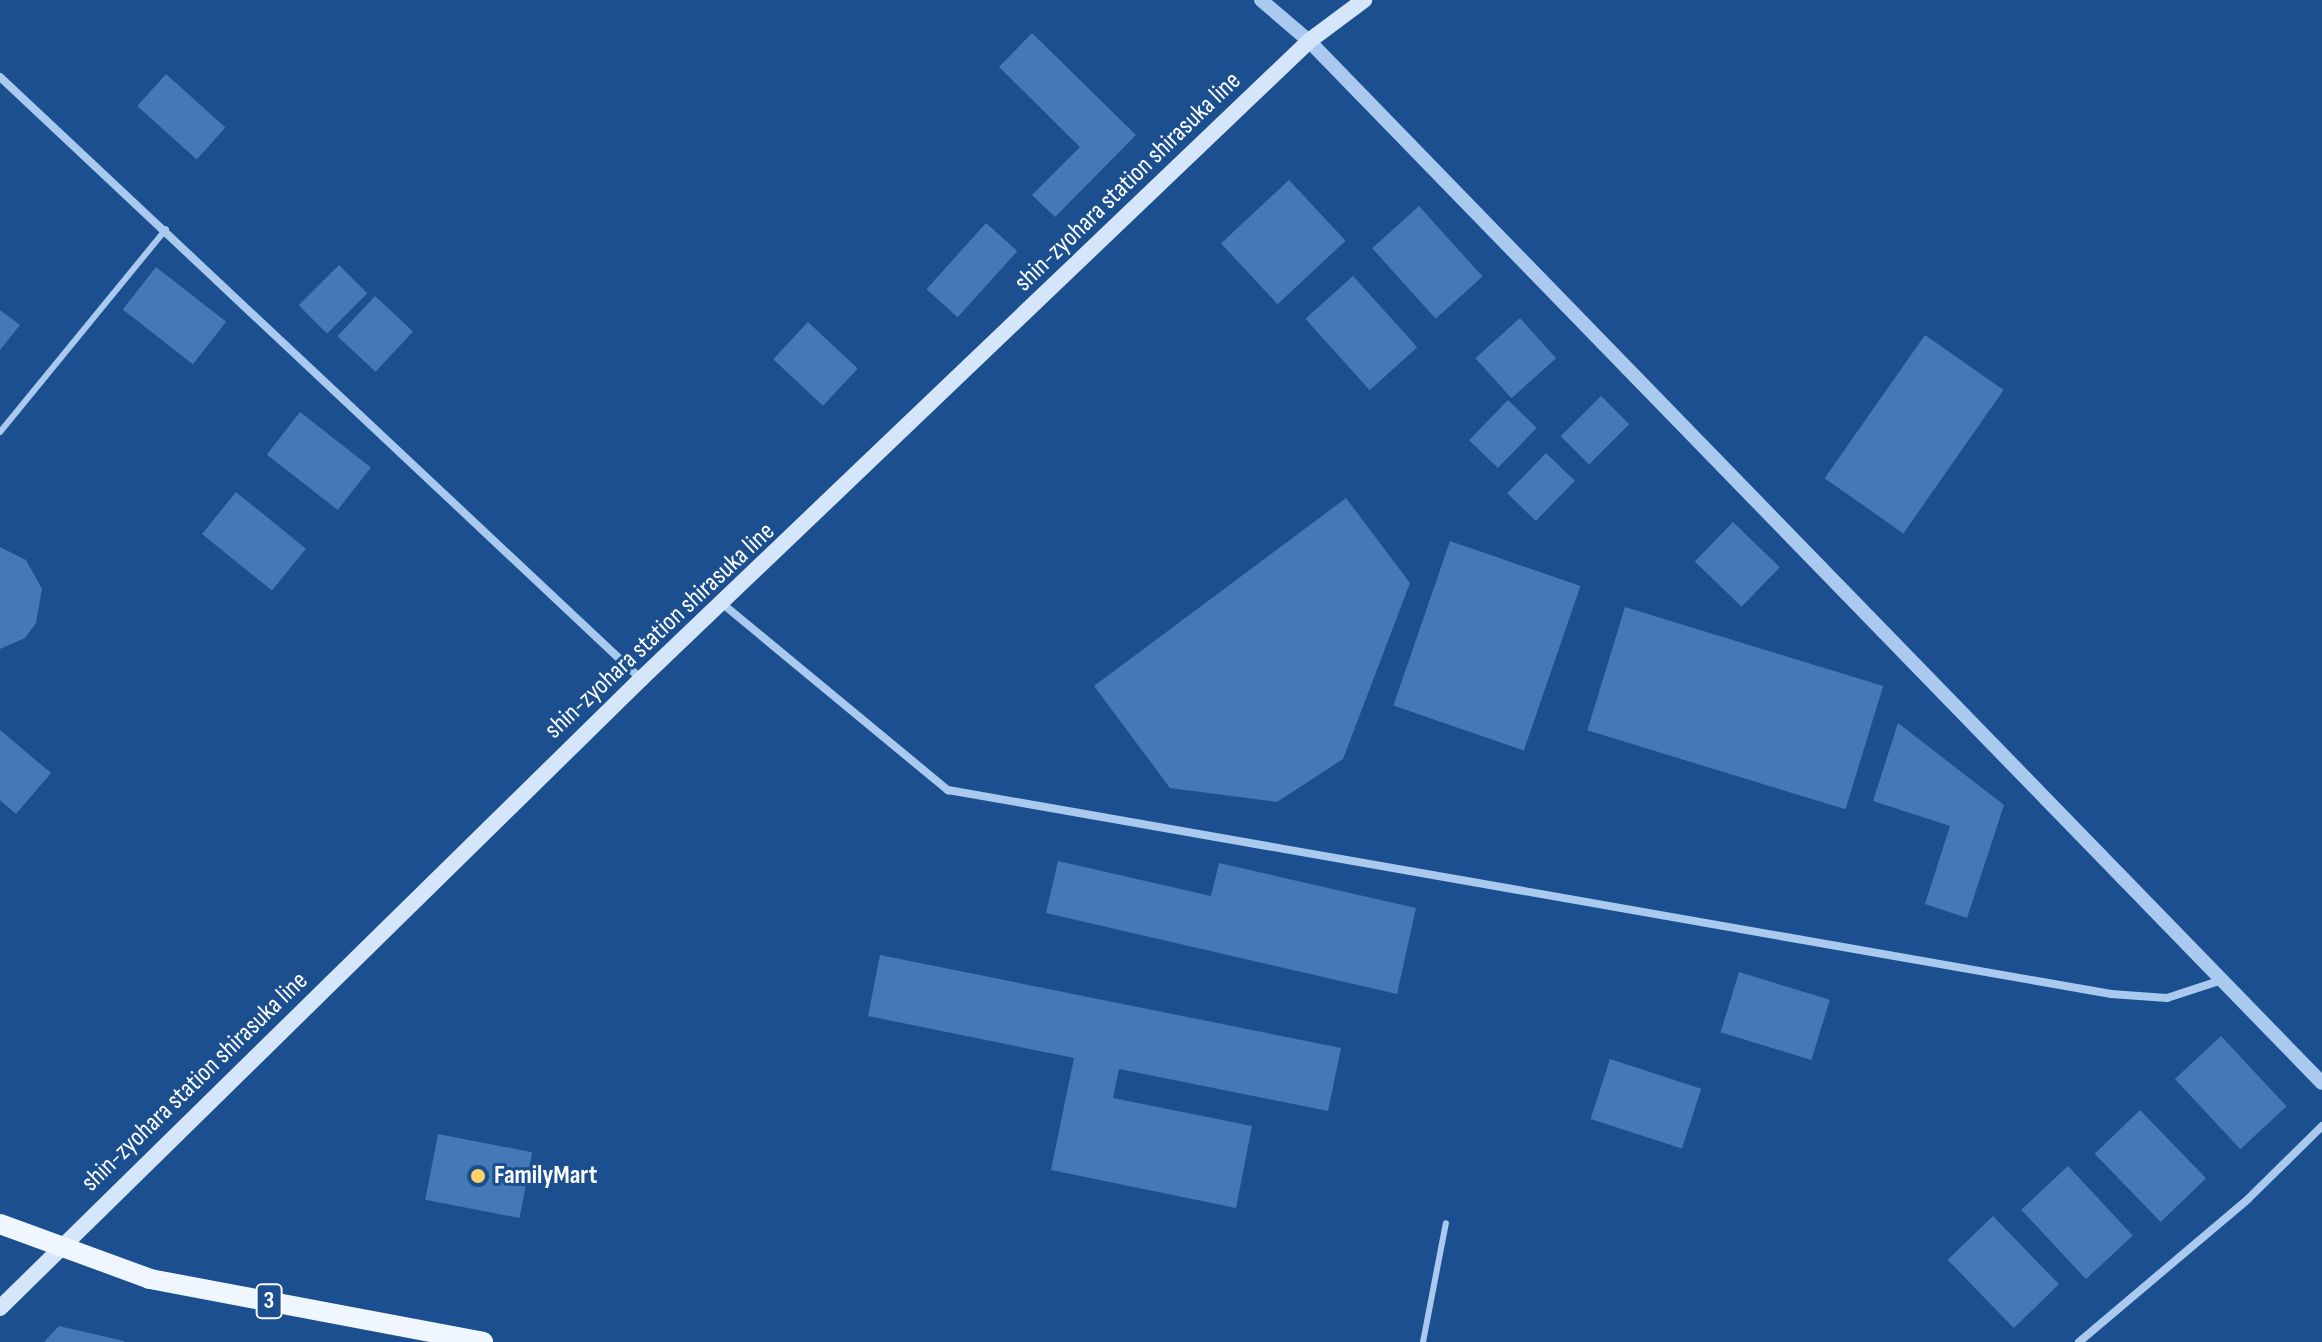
<!DOCTYPE html>
<html>
<head>
<meta charset="utf-8">
<style>
  body { margin:0 }
  #map { position:relative; width:2322px; height:1342px; overflow:hidden; background:#1b4f8f; font-family:"Sofia Sans Condensed",sans-serif }
  div>[style] { position:absolute }
  .building>* { inset:0; background:#4478b7; transform-origin:0 0 }
  .service>* { height:6px; margin:-3px; padding:0 3px; transform-origin:3px; border-radius:3px; background:#a9c9ee }
  .minor>* { height:8px; margin:-4px; padding:0 4px; transform-origin:4px; border-radius:4px; background:#a9c9ee }
  .tertiary>* { height:14px; margin:-7px; padding:0 7px; transform-origin:7px; border-radius:7px; background:#a9c9ee }
  .secondary>* { height:16px; margin:-8px; padding:0 8px; transform-origin:8px; border-radius:8px; background:#d6e6fa }
  .primary>* { height:20px; margin:-10px; padding:0 10px; transform-origin:10px; border-radius:10px; background:#f0f6ff }
  .dots>* { width:22px; height:22px; translate:-50% -50%; box-sizing:border-box; border:4px solid #1b4f8f; border-radius:50% }
  span { translate:-50% -50%; white-space:nowrap; text-align:center; line-height:1.15; -webkit-text-stroke:6px #1b4f8f; paint-order:stroke }
  .shield-label span { padding:2px 6px; background:#1b4f8f; border:2px solid; border-radius:6px; -webkit-text-stroke-width:0 }
  .shield-label { font-size:24px; color:#fff; font-weight:700 }
  .street-label { font-size:26px; color:#fff }
  .poi-label { font-size:26px; color:#fff; font-weight:700 }
  .left { translate:0 -50%; text-align:left }
</style>
</head>
<body>
<div id="map">
  <div class="building">
    <div style="clip-path:polygon(1032px 33px,1136px 135px,1055px 217px,1032px 195px,1080px 147px,999px 67px)"></div>
    <div style="left:166px;top:74px;width:80px;height:43px;rotate:42deg"></div>
    <div style="left:1289px;top:180px;width:83px;height:93px;rotate:47deg"></div>
    <div style="left:1419px;top:206px;width:95px;height:63px;rotate:48deg"></div>
    <div style="left:986px;top:223px;width:42px;height:89px;rotate:42deg"></div>
    <div style="left:339px;top:265px;width:40px;height:57px;rotate:45deg"></div>
    <div style="left:156px;top:267px;width:89px;height:54px;rotate:38deg"></div>
    <div style="left:1353px;top:276px;width:96px;height:64px;rotate:48deg"></div>
    <div style="left:375px;top:296px;width:52px;height:55px;rotate:43deg"></div>
    <div style="clip-path:polygon(0 310px,20px 325px,0 350px)"></div>
    <div style="left:1520px;top:318px;width:54px;height:60px;rotate:48deg"></div>
    <div style="left:808px;top:322px;width:68px;height:51px;rotate:43deg"></div>
    <div style="left:1925px;top:335px;width:96px;height:175px;rotate:35deg"></div>
    <div style="left:1601px;top:396px;width:40px;height:57px;rotate:45deg"></div>
    <div style="left:1508px;top:400px;width:40px;height:56px;rotate:44deg"></div>
    <div style="left:300px;top:412px;width:90px;height:54px;rotate:38deg"></div>
    <div style="left:1546px;top:453px;width:40px;height:56px;rotate:44deg"></div>
    <div style="left:236px;top:492px;width:90px;height:54px;rotate:39deg"></div>
    <div style="clip-path:polygon(1346px 498px,1410px 583px,1343px 759px,1277px 802px,1170px 788px,1094px 686px)"></div>
    <div style="left:1733px;top:522px;width:65px;height:55px;rotate:44deg"></div>
    <div style="left:1450px;top:541px;width:138px;height:174px;rotate:19deg"></div>
    <div style="clip-path:polygon(0 547px,26px 560px,42px 589px,36px 623px,25px 638px,0 649px)"></div>
    <div style="left:1625px;top:607px;width:270px;height:129px;rotate:17deg"></div>
    <div style="clip-path:polygon(1898px 723px,2004px 805px,1967px 918px,1925px 904px,1950px 826px,1873px 801px)"></div>
    <div style="clip-path:polygon(0 730px,51px 773px,16px 814px,0 800px)"></div>
    <div style="clip-path:polygon(1058px 861px,1211px 896px,1219px 863px,1416px 908px,1397px 994px,1046px 913px)"></div>
    <div style="clip-path:polygon(880px 955px,1341px 1048px,1328px 1111px,1119px 1069px,1113px 1098px,1252px 1126px,1236px 1208px,1051px 1170px,1074px 1058px,868px 1016px)"></div>
    <div style="left:1739px;top:972px;width:95px;height:63px;rotate:17deg"></div>
    <div style="left:2221px;top:1036px;width:96px;height:63px;rotate:47deg"></div>
    <div style="left:1610px;top:1059px;width:96px;height:63px;rotate:18deg"></div>
    <div style="left:2140px;top:1110px;width:95px;height:63px;rotate:46deg"></div>
    <div style="left:438px;top:1134px;width:96px;height:67px;rotate:11deg"></div>
    <div style="left:2068px;top:1166px;width:95px;height:64px;rotate:47deg"></div>
    <div style="left:1993px;top:1216px;width:95px;height:63px;rotate:46deg"></div>
    <div style="clip-path:polygon(59px 1326px,124px 1341px,124px 1342px,44px 1342px)"></div>
  </div>
  <div class="service">
    <div style="left:0;top:432px;width:262px;rotate:-50.7deg"></div>
    <div style="left:1423px;top:1342px;width:121px;rotate:-79.1deg"></div>
  </div>
  <div class="minor">
    <div style="left:0;top:77px;width:879px;rotate:43.2deg"></div>
    <div style="left:724px;top:605px;width:291px;rotate:39.6deg"></div>
    <div style="left:948px;top:790px;width:1181px;rotate:9.95deg"></div>
    <div style="left:2111px;top:994px;width:56px;rotate:4.1deg"></div>
    <div style="left:2167px;top:998px;width:55px;rotate:-18.1deg"></div>
    <div style="left:2079px;top:1342px;width:221px;rotate:-40.2deg"></div>
    <div style="left:2248px;top:1199px;width:104px;rotate:-44.6deg"></div>
  </div>
  <div class="tertiary">
    <div style="left:1261px;top:0;width:63px;rotate:40.5deg"></div>
    <div style="left:1309px;top:41px;width:1453px;rotate:45.81deg"></div>
  </div>
  <div class="secondary">
    <div style="left:0;top:1308px;width:898px;rotate:-44.46deg"></div>
    <div style="left:641px;top:679px;width:924px;rotate:-43.68deg"></div>
    <div style="left:1309px;top:41px;width:69px;rotate:-36.7deg"></div>
  </div>
  <div class="primary">
    <div style="left:0;top:1224px;width:160px;rotate:20.1deg"></div>
    <div style="left:150px;top:1279px;width:339px;rotate:10.7deg"></div>
  </div>
  <div class="dots">
    <div style="left:478px;top:1176px;background:#ffd166"></div>
  </div>
  <div class="shield-label">
    <span style="left:269px;top:1301px">3</span>
  </div>
  <div class="street-label">
    <span style="left:1128px;top:182px;rotate:-44deg">shin-zyohara station shirasuka line</span>
    <span style="left:660px;top:631px;rotate:-43deg">shin-zyohara station shirasuka line</span>
    <span style="left:195px;top:1082px;rotate:-44deg">shin-zyohara station shirasuka line</span>
  </div>
  <div class="poi-label">
    <span class="left" style="left:494px;top:1176px">FamilyMart</span>
  </div>
</div>
</body>
</html>
